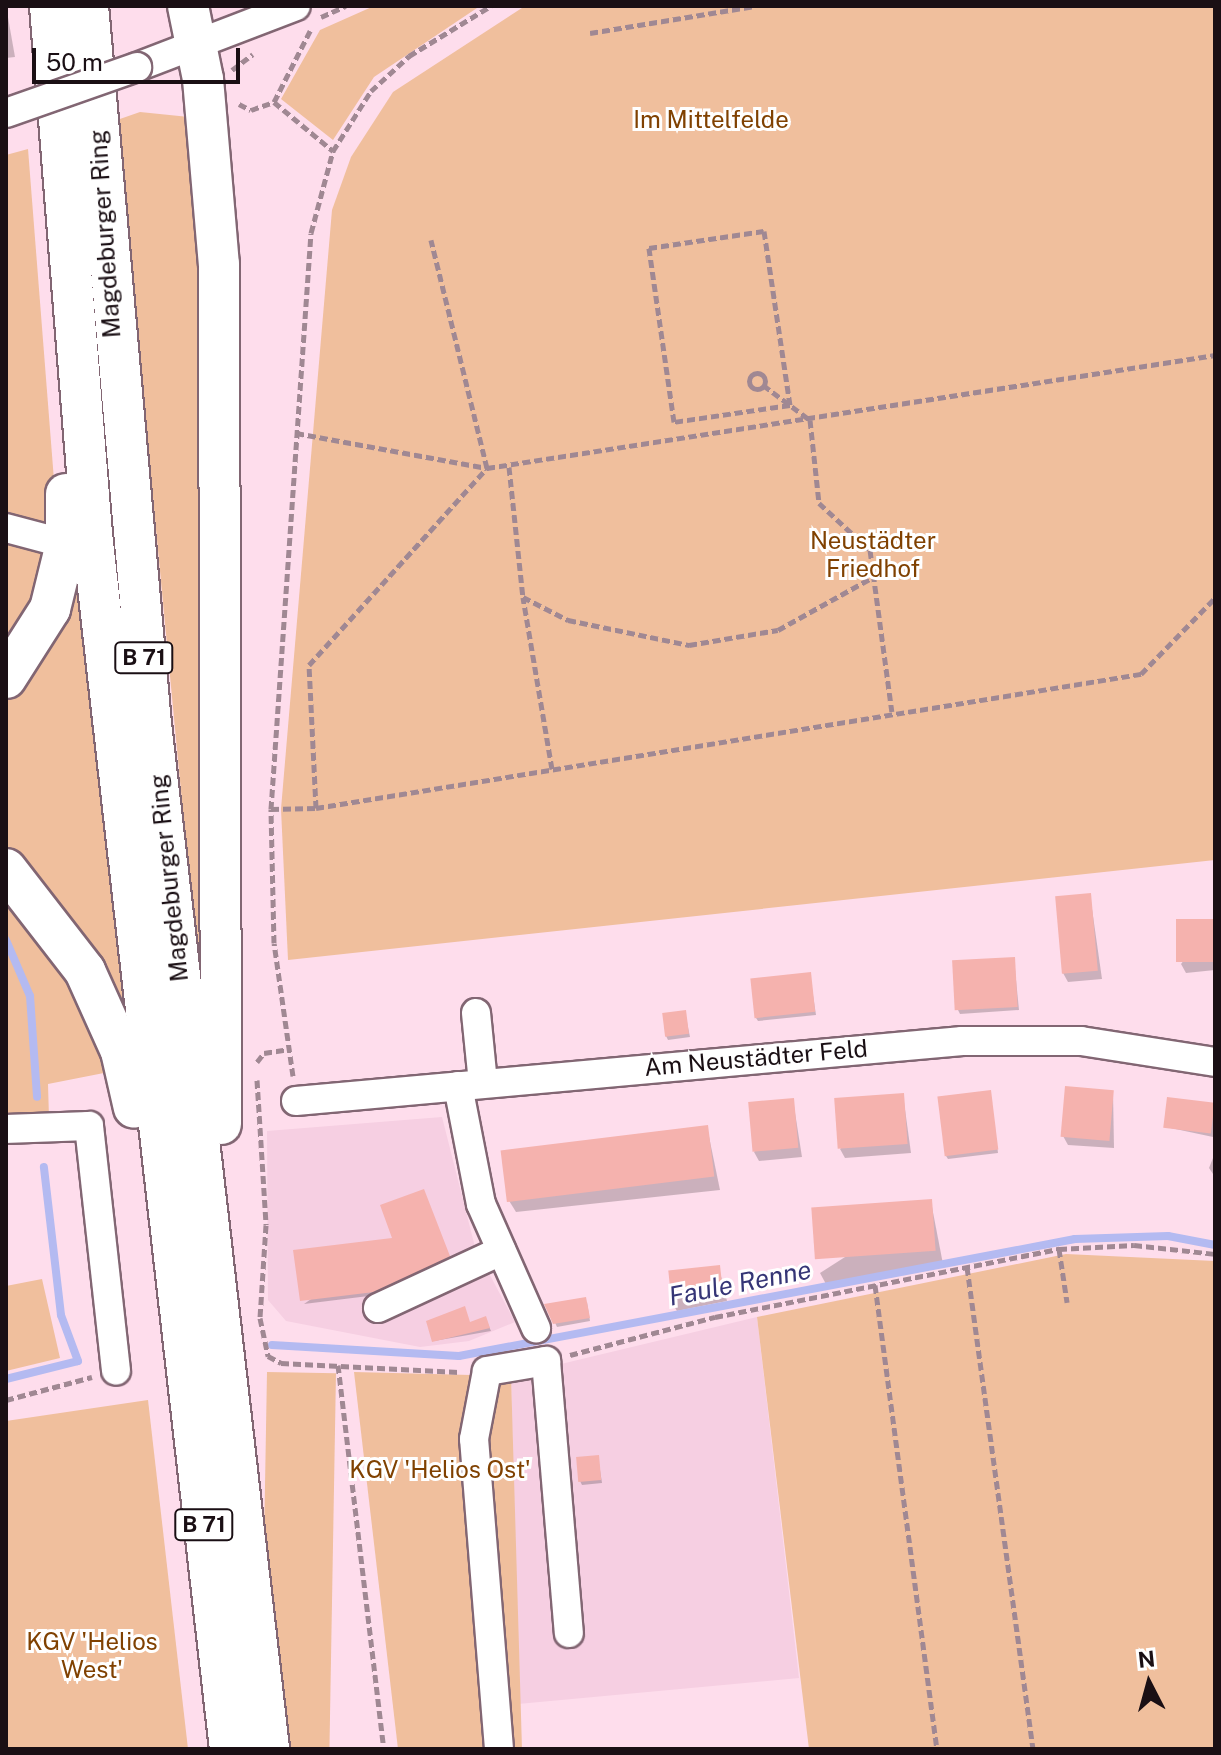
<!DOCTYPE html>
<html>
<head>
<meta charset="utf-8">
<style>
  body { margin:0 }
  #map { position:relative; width:1221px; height:1755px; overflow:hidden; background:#feddec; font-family:"Public Sans",sans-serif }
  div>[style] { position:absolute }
  .built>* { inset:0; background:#f6cfe2 }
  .green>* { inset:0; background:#f0bf9d; transform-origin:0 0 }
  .shadow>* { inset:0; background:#0003 }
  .stream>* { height:8px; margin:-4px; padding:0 4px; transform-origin:4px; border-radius:4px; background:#b4baf1 }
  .building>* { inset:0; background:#f5b2ae; transform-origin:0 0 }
  .path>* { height:5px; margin-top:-2.5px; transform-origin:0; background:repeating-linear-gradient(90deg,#a08893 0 8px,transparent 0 12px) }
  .path>.ring { margin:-2.5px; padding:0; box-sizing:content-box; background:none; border:5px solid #a08893; border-radius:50% }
  .roads { filter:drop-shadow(2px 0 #826673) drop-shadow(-2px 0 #826673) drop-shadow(0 2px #826673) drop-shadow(0 -2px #826673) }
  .minor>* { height:28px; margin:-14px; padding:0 14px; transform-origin:14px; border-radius:14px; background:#fff }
  .highway>* { height:40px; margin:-20px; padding:0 20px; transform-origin:20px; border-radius:20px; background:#fff }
  .bridges { filter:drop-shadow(2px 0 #826673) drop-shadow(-2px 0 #826673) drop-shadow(0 2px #826673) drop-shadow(0 -2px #826673) }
  .minor-bridge>* { height:28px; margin:-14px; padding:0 14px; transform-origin:14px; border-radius:14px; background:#fff }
  span { translate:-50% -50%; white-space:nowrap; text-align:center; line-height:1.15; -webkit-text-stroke:6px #fff; paint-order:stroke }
  .shield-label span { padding:2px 6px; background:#fff; border:2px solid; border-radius:6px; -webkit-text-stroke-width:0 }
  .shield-label { font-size:22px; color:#1a0f14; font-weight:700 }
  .park-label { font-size:24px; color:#804101 }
  .street-label { font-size:24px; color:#1a0f14 }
  .water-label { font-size:26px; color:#353576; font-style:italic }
  .frame { position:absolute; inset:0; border:8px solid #1a0f14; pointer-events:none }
  .north { position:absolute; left:1109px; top:1643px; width:80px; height:80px; -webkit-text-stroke:6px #fff; paint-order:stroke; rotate:354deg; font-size:22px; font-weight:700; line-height:32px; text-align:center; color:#1a0f14 }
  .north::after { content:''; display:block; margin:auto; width:28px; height:36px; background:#1a0f14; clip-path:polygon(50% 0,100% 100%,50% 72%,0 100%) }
  .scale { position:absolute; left:32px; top:48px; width:208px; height:36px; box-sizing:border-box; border:4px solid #1a0f14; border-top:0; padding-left:10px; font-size:24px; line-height:28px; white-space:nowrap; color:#1a0f14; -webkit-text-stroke:6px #fff; paint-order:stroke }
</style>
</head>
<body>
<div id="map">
  <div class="built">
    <div style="clip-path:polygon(442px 1117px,475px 1247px,515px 1322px,469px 1341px,420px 1347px,286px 1321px,268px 1300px,267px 1131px)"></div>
    <div style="clip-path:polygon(757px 1317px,799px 1678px,518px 1704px,511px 1376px)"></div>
  </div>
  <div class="green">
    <div style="clip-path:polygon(374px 6px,480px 6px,374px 77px,333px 140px,281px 99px,320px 30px)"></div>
    <div style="clip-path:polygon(525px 6px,1215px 6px,1215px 860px,288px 960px,281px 809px,332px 210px,351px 157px,393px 92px)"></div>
    <div style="clip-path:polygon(140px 112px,189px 117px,201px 257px,205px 1043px,117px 120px)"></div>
    <div style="clip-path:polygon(28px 149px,55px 493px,49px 562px,6px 658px,6px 155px)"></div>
    <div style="clip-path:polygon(77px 549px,133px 1046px,6px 853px,6px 697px)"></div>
    <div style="clip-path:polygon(6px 903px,63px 963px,109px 1072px,48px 1084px,49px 1118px,6px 1117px)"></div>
    <div style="clip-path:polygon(1066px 1254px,1215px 1261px,1215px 1749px,809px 1749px,757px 1317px)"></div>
    <div style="clip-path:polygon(42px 1279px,60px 1358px,6px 1371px,6px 1286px)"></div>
    <div style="left:267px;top:1372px;width:69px;height:379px;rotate:1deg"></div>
    <div style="clip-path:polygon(354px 1372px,511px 1376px,522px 1749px,398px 1749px)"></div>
    <div style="clip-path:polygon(148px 1400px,188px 1749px,6px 1749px,6px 1421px)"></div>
  </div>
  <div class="shadow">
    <div style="clip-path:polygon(6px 6px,15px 57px,6px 58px)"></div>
    <div style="clip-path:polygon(1090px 895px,1102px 979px,1068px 982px,1063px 973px)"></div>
    <div style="clip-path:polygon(1215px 921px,1215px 970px,1186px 973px,1181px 964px)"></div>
    <div style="clip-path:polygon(1014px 960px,1019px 1010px,960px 1014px,958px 1010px)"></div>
    <div style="clip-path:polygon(810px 975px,816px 1015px,758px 1021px,756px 1018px)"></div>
    <div style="clip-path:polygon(685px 1012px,690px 1037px,668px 1040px,666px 1036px)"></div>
    <div style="clip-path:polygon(990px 1092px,998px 1153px,948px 1159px,946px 1156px)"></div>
    <div style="clip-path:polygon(1113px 1092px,1114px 1148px,1068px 1145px,1063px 1136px)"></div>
    <div style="clip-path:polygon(903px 1095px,911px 1153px,845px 1158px,840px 1149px)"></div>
    <div style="clip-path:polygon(793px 1100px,802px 1157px,759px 1161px,754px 1152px)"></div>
    <div style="clip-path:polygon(1215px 1105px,1213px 1137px,1166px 1127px)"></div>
    <div style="clip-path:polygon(707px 1127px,720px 1190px,516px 1212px,508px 1199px)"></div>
    <div style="clip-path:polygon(1215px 1153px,1215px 1177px,1209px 1168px)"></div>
    <div style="clip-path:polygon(423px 1191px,401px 1292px,304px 1304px,395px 1240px)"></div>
    <div style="clip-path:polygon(931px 1202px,943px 1264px,827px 1286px,820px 1273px)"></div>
    <div style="clip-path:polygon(719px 1268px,727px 1301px,677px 1311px,672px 1303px)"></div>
    <div style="clip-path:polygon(587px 1302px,590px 1321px,557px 1327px,547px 1305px)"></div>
    <div style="clip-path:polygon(487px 1322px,491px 1331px,434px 1341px,470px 1324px)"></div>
    <div style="clip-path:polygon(598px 1457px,602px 1483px,582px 1485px,580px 1481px)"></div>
  </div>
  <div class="stream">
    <div style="left:6px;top:940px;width:61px;rotate:66.8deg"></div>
    <div style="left:30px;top:996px;width:101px;rotate:86deg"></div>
    <div style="left:272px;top:1345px;width:187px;rotate:3.4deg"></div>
    <div style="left:459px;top:1356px;width:627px;rotate:-10.75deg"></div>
    <div style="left:1075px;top:1239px;width:93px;rotate:-1.8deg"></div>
    <div style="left:1168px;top:1236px;width:48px;rotate:10.8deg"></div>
    <div style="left:6px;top:1379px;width:74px;rotate:-14deg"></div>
    <div style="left:78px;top:1361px;width:49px;rotate:-110.3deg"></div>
    <div style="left:61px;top:1315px;width:149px;rotate:-96.6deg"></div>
  </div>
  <div class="building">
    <div style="left:1091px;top:893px;width:78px;height:36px;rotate:85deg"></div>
    <div style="left:1215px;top:919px;width:43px;height:39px;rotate:90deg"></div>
    <div style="left:1015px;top:957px;width:50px;height:63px;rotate:87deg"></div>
    <div style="left:811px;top:972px;width:40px;height:61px;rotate:84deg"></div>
    <div style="left:686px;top:1010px;width:24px;height:24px;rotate:83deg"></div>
    <div style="left:1065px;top:1086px;width:49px;height:51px;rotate:5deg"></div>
    <div style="left:991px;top:1090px;width:60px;height:54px;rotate:83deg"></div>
    <div style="left:904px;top:1093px;width:51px;height:70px;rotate:86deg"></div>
    <div style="left:1167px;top:1097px;width:48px;height:31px;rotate:7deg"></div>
    <div style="left:794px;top:1098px;width:50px;height:46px;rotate:85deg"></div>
    <div style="left:708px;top:1125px;width:52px;height:209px;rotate:83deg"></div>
    <div style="clip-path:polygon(424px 1189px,455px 1269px,399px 1289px,300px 1301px,293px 1250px,392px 1238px,380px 1205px)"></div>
    <div style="left:932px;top:1199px;width:52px;height:121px;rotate:86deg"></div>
    <div style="left:720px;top:1265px;width:27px;height:52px;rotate:84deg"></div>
    <div style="clip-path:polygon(586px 1297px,590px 1318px,553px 1324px,544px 1304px)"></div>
    <div style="clip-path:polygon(465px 1306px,470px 1322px,486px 1316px,490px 1328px,432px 1342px,426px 1321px)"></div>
    <div style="left:599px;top:1455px;width:25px;height:23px;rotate:85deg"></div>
  </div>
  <div class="path">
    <div style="left:321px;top:17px;width:27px;rotate:-24deg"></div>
    <div style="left:590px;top:33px;width:167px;rotate:-9.3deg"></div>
    <div style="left:232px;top:70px;width:26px;rotate:-37deg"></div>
    <div style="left:274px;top:102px;width:77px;rotate:39.7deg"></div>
    <div style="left:239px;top:104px;width:13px;rotate:27deg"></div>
    <div style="left:251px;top:110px;width:24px;rotate:-19deg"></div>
    <div style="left:274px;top:102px;width:80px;rotate:-63.1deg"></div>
    <div style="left:764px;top:231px;width:176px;rotate:81.5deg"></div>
    <div style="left:790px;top:405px;width:117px;rotate:171.7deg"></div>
    <div style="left:674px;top:422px;width:176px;rotate:-98.2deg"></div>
    <div style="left:649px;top:248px;width:116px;rotate:-8.4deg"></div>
    <div class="ring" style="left:749px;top:373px;width:11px;height:11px"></div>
    <div style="left:763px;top:385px;width:59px;rotate:36.7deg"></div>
    <div style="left:810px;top:420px;width:83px;rotate:83.8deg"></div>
    <div style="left:819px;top:503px;width:69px;rotate:42.7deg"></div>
    <div style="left:870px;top:550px;width:163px;rotate:82.3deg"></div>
    <div style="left:296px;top:433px;width:194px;rotate:10.4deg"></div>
    <div style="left:487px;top:468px;width:235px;rotate:-103.8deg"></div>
    <div style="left:509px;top:467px;width:131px;rotate:83.9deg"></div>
    <div style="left:552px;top:769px;width:174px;rotate:-99.6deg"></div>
    <div style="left:523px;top:597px;width:51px;rotate:27.1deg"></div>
    <div style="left:568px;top:620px;width:124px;rotate:11.7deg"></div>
    <div style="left:689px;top:645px;width:90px;rotate:-9.6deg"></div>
    <div style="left:778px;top:630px;width:111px;rotate:-29.1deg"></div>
    <div style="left:316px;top:808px;width:143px;rotate:-92.8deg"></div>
    <div style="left:309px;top:665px;width:266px;rotate:-47.9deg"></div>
    <div style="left:487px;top:468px;width:737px;rotate:-8.82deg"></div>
    <div style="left:271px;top:809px;width:45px;rotate:-1.3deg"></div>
    <div style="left:316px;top:808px;width:836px;rotate:-9.23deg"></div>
    <div style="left:1141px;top:674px;width:106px;rotate:-45.8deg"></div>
    <div style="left:257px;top:1062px;width:11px;rotate:-52deg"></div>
    <div style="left:264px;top:1053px;width:26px;rotate:-9deg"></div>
    <div style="left:293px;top:1076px;width:134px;rotate:-98.1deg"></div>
    <div style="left:274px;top:943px;width:134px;rotate:-91.3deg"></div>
    <div style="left:271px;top:809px;width:577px;rotate:-86.03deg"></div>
    <div style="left:311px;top:233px;width:85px;rotate:-75deg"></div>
    <div style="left:333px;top:151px;width:71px;rotate:-57.7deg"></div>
    <div style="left:371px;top:91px;width:52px;rotate:-42.6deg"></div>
    <div style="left:409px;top:56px;width:96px;rotate:-31.4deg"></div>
    <div style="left:257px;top:1080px;width:145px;rotate:86.4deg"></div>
    <div style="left:266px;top:1225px;width:93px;rotate:93.7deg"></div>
    <div style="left:260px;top:1318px;width:39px;rotate:78deg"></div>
    <div style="left:268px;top:1356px;width:15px;rotate:28deg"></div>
    <div style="left:281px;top:1363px;width:178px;rotate:2.9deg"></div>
    <div style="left:1059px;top:1249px;width:54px;rotate:81.4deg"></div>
    <div style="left:967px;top:1267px;width:486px;rotate:82.2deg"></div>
    <div style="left:875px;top:1285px;width:468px;rotate:82.4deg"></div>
    <div style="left:570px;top:1355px;width:150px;rotate:-14.7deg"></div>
    <div style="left:715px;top:1317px;width:351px;rotate:-11.2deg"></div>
    <div style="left:1059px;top:1249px;width:75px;rotate:-3.1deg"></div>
    <div style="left:1134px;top:1245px;width:81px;rotate:6.3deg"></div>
    <div style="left:338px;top:1365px;width:387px;rotate:83.2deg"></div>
    <div style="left:6px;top:1400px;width:89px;rotate:-15deg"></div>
  </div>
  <div class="roads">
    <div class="minor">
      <div style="left:137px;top:67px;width:170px;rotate:-21deg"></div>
      <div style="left:6px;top:528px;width:62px;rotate:14.9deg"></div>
      <div style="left:476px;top:1013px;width:70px;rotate:84.3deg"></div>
      <div style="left:458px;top:1086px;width:120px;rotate:79deg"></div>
      <div style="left:481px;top:1204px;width:136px;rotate:66.1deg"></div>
      <div style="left:296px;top:1101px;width:669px;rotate:-5.15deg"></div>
      <div style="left:962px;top:1041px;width:119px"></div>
      <div style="left:1081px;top:1041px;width:136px;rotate:8.9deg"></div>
      <div style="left:6px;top:1129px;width:83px;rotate:-2.1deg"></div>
      <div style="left:89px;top:1126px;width:246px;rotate:83.7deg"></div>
      <div style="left:378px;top:1308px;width:136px;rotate:-24.9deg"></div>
      <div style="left:499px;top:1749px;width:311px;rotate:-94.6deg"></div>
      <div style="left:474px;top:1439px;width:69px;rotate:-79.2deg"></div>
      <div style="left:487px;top:1371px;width:60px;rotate:-9.6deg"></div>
      <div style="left:546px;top:1361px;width:273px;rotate:85.2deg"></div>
    </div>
    <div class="highway">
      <div style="left:50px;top:6px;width:530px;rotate:85.45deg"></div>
      <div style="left:92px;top:534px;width:1223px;rotate:83.52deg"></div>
      <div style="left:88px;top:6px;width:721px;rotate:84.99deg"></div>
      <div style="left:151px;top:724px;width:1032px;rotate:83.43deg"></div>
      <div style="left:188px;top:6px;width:75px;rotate:78.4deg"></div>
      <div style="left:203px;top:79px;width:186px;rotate:85.1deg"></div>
      <div style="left:219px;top:264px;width:860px;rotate:89.87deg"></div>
      <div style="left:6px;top:678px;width:82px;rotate:-57.5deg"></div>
      <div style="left:50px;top:609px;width:67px;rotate:-76.2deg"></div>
      <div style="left:66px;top:544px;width:50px;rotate:-90deg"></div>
      <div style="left:6px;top:869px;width:129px;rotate:52.2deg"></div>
      <div style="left:85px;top:971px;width:88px;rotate:65.8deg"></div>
      <div style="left:121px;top:1051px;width:58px;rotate:77.2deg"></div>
    </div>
  </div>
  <div class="bridges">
    <div class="minor-bridge">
      <div style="left:6px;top:113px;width:139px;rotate:-19.3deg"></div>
    </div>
  </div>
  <div class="shield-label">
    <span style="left:144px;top:658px">B 71</span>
    <span style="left:204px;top:1525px">B 71</span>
  </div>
  <div class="park-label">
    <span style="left:711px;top:120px">Im Mittelfelde</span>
    <span style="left:873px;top:555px">Neustädter<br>Friedhof</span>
    <span style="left:440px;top:1470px">KGV 'Helios Ost'</span>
    <span style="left:92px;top:1656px">KGV 'Helios<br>West'</span>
  </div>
  <div class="street-label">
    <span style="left:105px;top:234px;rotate:-94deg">Magdeburger Ring</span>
    <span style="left:169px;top:878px;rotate:-96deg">Magdeburger Ring</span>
    <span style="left:756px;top:1058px;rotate:-5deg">Am Neustädter Feld</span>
  </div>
  <div class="water-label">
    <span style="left:740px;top:1283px;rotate:-11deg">Faule Renne</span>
  </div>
  <div class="frame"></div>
  <div class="north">N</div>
  <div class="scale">50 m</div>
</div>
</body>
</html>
